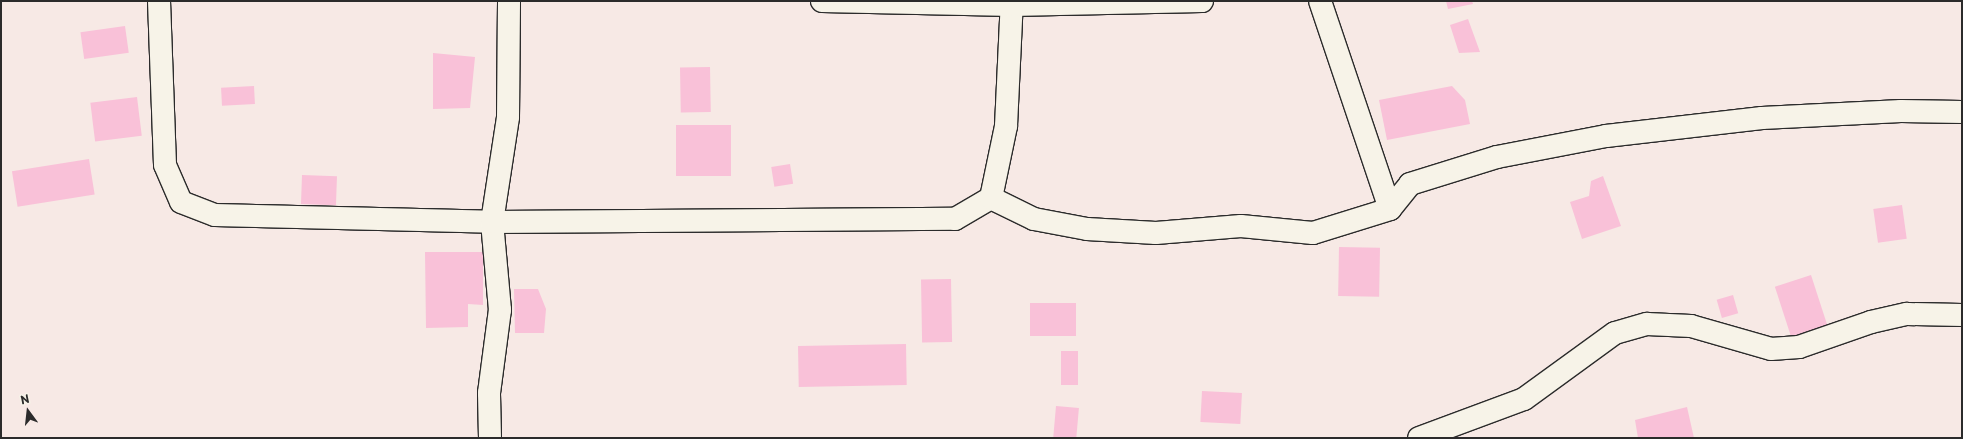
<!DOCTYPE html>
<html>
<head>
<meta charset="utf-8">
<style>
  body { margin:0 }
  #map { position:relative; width:1963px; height:439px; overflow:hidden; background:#f7e9e5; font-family:"Playpen Sans",sans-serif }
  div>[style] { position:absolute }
  .building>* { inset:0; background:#f9c1d8; transform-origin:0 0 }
  .roads { filter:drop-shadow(1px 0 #2b2b2b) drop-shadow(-1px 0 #2b2b2b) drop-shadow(0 1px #2b2b2b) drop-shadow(0 -1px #2b2b2b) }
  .minor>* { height:22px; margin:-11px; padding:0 11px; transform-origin:11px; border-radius:11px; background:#f7f3e8 }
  span { translate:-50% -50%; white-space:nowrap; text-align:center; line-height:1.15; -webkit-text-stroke:3.5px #f7f3e8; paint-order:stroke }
  .frame { position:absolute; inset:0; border:2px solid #2b2b2b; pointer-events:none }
  .north { position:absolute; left:8px; top:391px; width:40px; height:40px; -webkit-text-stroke:3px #f7f3e8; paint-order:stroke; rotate:345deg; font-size:11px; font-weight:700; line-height:16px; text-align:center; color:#2b2b2b }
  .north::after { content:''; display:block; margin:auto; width:14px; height:18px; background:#2b2b2b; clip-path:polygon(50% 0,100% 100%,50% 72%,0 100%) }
</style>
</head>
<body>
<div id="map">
  <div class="building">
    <div style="clip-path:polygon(1446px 1px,1472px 1px,1473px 4px,1448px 9px)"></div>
    <div style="clip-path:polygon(1468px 19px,1480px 52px,1459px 53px,1450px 25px)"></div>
    <div style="left:125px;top:26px;width:27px;height:45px;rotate:82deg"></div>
    <div style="clip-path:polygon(433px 53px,475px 57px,470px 108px,433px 109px)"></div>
    <div style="left:710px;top:67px;width:45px;height:30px;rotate:89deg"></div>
    <div style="left:254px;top:86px;width:18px;height:33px;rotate:87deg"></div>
    <div style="clip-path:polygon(1452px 86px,1465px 100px,1470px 124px,1387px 140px,1379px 100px)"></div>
    <div style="left:137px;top:97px;width:39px;height:47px;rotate:83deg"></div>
    <div style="left:676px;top:125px;width:55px;height:51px"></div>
    <div style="left:89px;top:159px;width:36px;height:78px;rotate:81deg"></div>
    <div style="left:790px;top:164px;width:20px;height:19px;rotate:81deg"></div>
    <div style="left:302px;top:175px;width:35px;height:29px;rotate:2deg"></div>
    <div style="clip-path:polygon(1603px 176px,1621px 226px,1582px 239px,1570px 202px,1589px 196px,1591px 181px)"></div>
    <div style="left:1902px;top:205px;width:34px;height:29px;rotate:82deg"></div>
    <div style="left:1339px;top:247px;width:41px;height:49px;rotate:1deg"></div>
    <div style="clip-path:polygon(425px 252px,483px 252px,483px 305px,468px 304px,468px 327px,426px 328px)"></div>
    <div style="left:1811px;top:275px;width:57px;height:38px;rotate:72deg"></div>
    <div style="left:951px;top:279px;width:63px;height:30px;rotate:89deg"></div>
    <div style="clip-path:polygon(514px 289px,538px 289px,546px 309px,544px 333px,515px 333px)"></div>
    <div style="left:1733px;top:295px;width:19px;height:17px;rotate:74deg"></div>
    <div style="left:1076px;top:303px;width:33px;height:46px;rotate:90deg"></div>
    <div style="left:906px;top:344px;width:41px;height:108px;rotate:89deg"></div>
    <div style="left:1061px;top:351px;width:17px;height:34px"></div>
    <div style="left:1202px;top:391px;width:40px;height:31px;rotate:3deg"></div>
    <div style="left:1056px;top:406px;width:23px;height:32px;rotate:5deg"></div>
    <div style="clip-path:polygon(1687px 407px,1694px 438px,1638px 438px,1635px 420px)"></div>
  </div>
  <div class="roads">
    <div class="minor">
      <div style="left:159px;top:1px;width:164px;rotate:87.9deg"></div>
      <div style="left:165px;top:165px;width:40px;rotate:66.6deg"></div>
      <div style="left:181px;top:202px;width:36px;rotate:21deg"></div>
      <div style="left:215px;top:215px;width:277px;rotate:1.4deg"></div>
      <div style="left:492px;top:222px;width:463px;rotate:-0.4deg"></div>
      <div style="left:955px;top:219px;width:42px;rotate:-30.3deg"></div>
      <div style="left:991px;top:198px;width:74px;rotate:-78.2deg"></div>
      <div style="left:1006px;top:126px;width:125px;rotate:-87.3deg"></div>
      <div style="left:822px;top:1px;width:190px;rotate:1.2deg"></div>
      <div style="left:1012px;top:5px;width:190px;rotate:-1.2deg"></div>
      <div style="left:1320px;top:1px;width:219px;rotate:71.4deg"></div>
      <div style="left:1390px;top:209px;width:32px;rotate:-51deg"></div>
      <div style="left:1410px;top:184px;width:91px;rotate:-17.2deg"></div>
      <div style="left:1497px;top:157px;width:111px;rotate:-10.9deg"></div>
      <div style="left:1606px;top:136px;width:157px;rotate:-6.6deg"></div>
      <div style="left:1762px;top:118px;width:139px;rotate:-2.9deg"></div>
      <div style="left:1901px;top:111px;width:61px;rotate:0.9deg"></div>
      <div style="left:991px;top:198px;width:48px;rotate:26deg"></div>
      <div style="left:1034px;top:219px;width:54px;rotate:10.7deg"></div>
      <div style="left:1087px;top:229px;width:69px;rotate:3.3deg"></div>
      <div style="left:1156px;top:233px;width:85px;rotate:-4.7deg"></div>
      <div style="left:1241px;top:226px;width:72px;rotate:5.6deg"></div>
      <div style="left:1313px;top:233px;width:81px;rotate:-17.3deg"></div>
      <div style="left:490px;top:438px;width:45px;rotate:-91.3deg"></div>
      <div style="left:489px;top:393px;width:84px;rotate:-82.5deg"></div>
      <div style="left:500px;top:310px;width:88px;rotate:-95.2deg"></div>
      <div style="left:492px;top:222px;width:106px;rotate:-81.3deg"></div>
      <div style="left:508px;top:117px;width:116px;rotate:-89.5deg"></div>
      <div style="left:1419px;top:438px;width:112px;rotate:-20.4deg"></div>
      <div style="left:1524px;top:399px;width:112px;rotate:-36deg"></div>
      <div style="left:1615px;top:333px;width:33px;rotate:-16deg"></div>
      <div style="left:1647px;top:324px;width:44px;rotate:2.6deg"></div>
      <div style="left:1691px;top:326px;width:83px;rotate:16deg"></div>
      <div style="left:1771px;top:349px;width:28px;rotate:-4deg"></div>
      <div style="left:1799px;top:347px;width:76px;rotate:-19.1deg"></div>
      <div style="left:1871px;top:322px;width:37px;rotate:-13deg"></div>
      <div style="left:1907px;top:314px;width:55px;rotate:1deg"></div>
    </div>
  </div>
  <div class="frame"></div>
  <div class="north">N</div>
</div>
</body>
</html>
